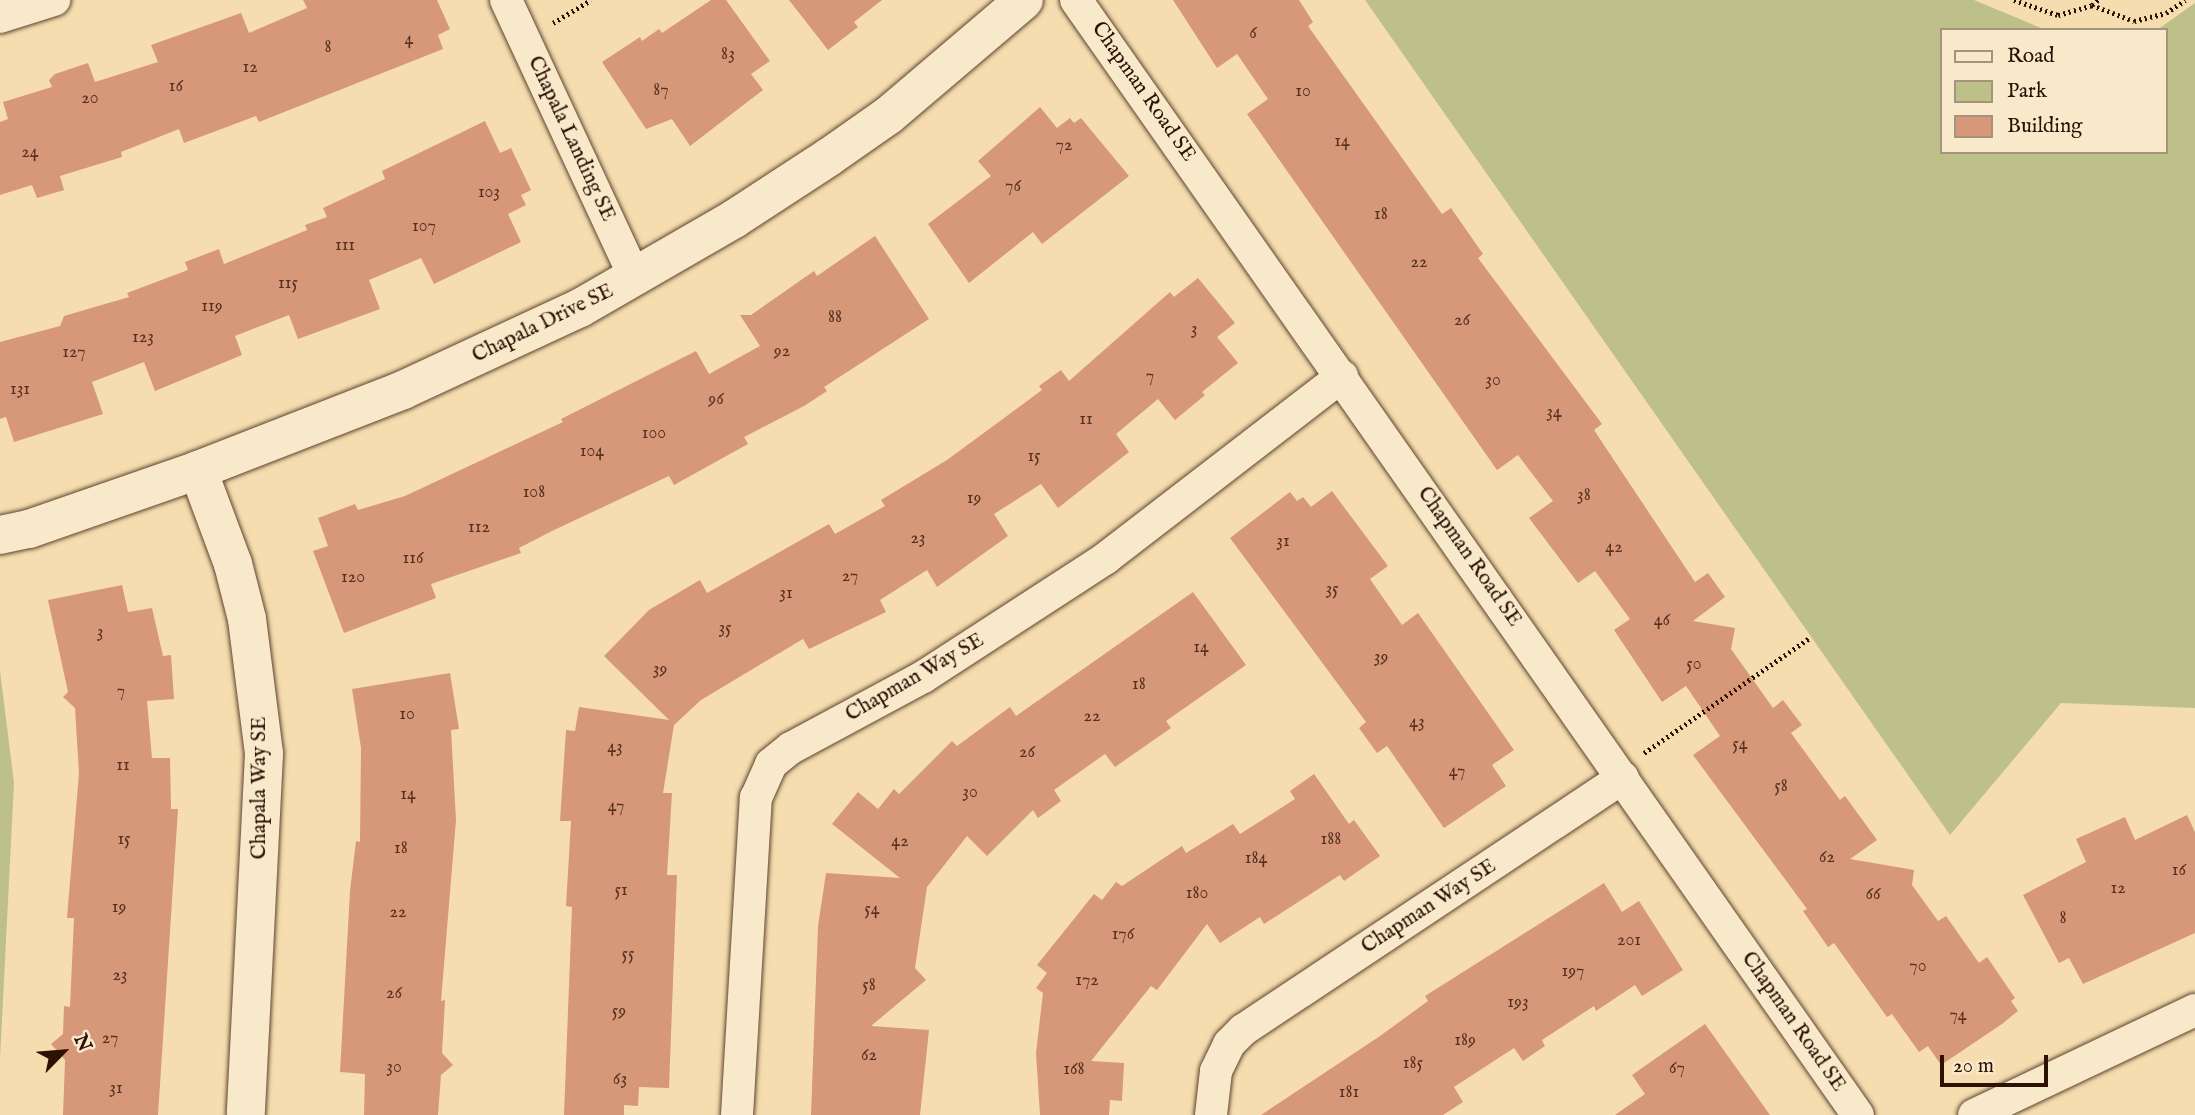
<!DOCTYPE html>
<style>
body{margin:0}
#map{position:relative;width:2195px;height:1115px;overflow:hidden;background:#f6ddaf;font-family:"IM FELL English",serif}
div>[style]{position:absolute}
.green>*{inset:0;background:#bec089}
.building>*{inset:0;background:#d79779}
.path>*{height:4.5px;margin-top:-2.25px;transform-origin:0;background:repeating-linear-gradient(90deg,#2c1104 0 2px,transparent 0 5.5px)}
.roads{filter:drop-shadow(0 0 2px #5e442f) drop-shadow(0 0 2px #5e442f)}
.street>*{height:32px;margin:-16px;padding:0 16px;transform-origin:16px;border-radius:16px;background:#f9e9cb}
.secondary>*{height:38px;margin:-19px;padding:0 19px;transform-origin:19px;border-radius:19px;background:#f9e9cb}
span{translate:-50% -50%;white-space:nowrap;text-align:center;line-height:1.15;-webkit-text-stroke:6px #f9e9cb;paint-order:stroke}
.number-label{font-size:18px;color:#573221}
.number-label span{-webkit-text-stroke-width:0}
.street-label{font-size:21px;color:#2c1104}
.legend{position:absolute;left:1940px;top:28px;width:228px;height:126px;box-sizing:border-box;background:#f9e9cb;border:2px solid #a7937b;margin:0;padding:9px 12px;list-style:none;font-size:21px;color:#2c1104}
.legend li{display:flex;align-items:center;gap:14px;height:35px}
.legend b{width:35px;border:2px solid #a7937b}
.north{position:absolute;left:28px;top:1017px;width:70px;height:70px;-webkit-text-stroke:5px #f9e9cb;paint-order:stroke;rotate:65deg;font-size:19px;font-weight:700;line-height:28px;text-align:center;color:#2c1104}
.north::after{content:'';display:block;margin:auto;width:24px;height:32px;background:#2c1104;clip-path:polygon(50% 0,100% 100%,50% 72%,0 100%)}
.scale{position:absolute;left:1940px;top:1055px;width:108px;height:32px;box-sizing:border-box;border:4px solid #2c1104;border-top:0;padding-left:9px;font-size:21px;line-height:24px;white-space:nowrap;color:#2c1104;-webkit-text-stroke:5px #f9e9cb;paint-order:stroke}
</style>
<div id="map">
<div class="green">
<i style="clip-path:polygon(1365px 0,1974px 0,2046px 30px,1941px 30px,1941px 152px,2165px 152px,2165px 30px,2157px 30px,2195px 3px,2195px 708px,2061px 703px,1950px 835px)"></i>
<i style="clip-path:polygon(0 671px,14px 783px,0 1059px)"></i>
</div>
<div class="building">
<i style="clip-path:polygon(303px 0,437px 0,450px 29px,438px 35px,443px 49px,259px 122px,256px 116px,184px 143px,179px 129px,121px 152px,122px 157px,60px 176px,64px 190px,37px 198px,32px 185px,0 195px,0 122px,8px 119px,3px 102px,52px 87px,49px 80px,55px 74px,88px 63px,95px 82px,158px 62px,151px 45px,241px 13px,249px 33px,307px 8px)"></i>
<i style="clip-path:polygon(711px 0,726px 0,770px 61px,751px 74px,763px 90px,690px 146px,672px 119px,646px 129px,602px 62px,640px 37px,642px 41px,659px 29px,662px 33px)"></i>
<i style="clip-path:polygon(789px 0,882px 0,854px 22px,858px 27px,828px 50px)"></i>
<i style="clip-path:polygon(1173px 0,1299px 0,1313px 22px,1308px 26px,1442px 214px,1451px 208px,1483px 254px,1478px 258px,1602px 424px,1594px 430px,1695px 582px,1708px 573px,1725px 597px,1693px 621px,1735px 628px,1731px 649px,1773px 708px,1783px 700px,1802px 725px,1791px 733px,1840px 800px,1845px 796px,1877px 840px,1850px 859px,1914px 870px,1912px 885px,1938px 921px,1946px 916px,1979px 963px,1987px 957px,2015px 998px,2011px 1001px,2018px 1011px,2002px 1024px,1941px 1065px,1928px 1046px,1919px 1052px,1892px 1014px,1887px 1017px,1834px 943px,1828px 947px,1803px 911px,1807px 909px,1693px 755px,1720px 736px,1686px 686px,1662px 702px,1614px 630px,1630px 619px,1595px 571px,1578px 583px,1529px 518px,1553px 501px,1518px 455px,1497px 470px,1247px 114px,1268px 99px,1237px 54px,1217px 68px)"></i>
<i style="clip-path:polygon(1040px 107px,1057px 128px,1070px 118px,1074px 123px,1081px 118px,1129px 176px,1042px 244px,1033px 232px,969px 283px,928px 224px,991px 176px,978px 161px)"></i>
<i style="clip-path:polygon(485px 121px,500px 153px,511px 148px,531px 190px,521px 195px,526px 205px,508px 214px,521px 242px,434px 284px,421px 258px,369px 280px,380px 309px,298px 339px,289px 315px,235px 336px,242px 355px,155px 391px,144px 362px,92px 382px,103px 414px,14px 442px,6px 417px,0 419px,0 342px,60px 326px,64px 316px,129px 297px,127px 293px,188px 270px,185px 262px,219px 249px,224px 264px,307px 230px,305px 225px,327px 217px,323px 208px,385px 179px,382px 171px)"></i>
<i style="clip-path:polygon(875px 236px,929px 319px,824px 387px,827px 391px,804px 406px,744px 437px,748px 444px,674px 485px,669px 476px,552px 531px,519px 548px,521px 553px,431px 584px,436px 598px,344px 633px,313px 551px,328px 546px,318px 518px,355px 504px,358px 510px,405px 496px,563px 422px,561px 419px,696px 351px,709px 374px,760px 346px,740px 315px,751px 315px,814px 271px,817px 276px)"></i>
<i style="clip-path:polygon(1198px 278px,1235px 323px,1217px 337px,1238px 363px,1202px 392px,1205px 395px,1175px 420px,1158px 399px,1116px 434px,1129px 452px,1058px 508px,1041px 484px,994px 514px,1008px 536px,937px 587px,927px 570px,880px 600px,886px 612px,809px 649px,803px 639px,701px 700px,674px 725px,663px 793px,672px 793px,667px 875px,677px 875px,669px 1088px,639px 1087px,638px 1106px,624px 1105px,624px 1115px,564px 1115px,572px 907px,566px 906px,571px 821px,560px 821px,566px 730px,575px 731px,579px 707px,669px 720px,604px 656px,649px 610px,700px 580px,707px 593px,829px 524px,835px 534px,885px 506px,881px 500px,947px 460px,1042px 390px,1039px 386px,1061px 370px,1069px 381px,1170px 292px,1174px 297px)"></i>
<i style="clip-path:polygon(1332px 491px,1388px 566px,1370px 579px,1402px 625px,1418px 613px,1514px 750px,1492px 765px,1506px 786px,1444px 828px,1387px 746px,1377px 753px,1359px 728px,1366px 722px,1230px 538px,1290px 492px,1297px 501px,1303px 497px,1311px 507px)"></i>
<i style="clip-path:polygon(122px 585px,128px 612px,152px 608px,163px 656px,171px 655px,174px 699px,147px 701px,152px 758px,170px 758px,171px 809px,178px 809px,158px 1115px,63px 1115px,65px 1060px,51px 1044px,63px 1034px,64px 1006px,70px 1007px,74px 918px,67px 918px,79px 773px,75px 708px,63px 697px,68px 692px,48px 600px)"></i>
<i style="clip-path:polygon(1193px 592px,1246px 665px,1166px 721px,1171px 728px,1115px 767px,1105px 754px,1054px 790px,1061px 801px,1038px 818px,1033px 810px,987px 856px,967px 836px,927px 887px,915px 968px,926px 980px,871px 1026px,929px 1030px,920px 1115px,811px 1115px,818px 926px,826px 873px,900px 878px,832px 824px,858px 792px,878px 809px,894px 789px,899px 794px,952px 741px,957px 746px,1010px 707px,1016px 716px)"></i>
<i style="clip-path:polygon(450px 673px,459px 729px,451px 730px,456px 820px,441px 1001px,445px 1000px,442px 1053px,453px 1065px,441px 1075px,438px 1115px,364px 1115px,365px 1074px,340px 1072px,350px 891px,356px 841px,360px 842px,361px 748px,352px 689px)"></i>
<i style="clip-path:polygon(1314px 774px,1349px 824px,1354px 820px,1380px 856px,1344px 881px,1340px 875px,1264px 924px,1260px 917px,1220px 943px,1207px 924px,1157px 990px,1151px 986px,1091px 1061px,1124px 1063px,1122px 1101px,1110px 1100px,1109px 1115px,1040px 1115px,1036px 1053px,1043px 993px,1036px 988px,1047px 973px,1037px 965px,1094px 894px,1102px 900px,1116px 882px,1122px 886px,1182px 846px,1186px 853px,1233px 824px,1240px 834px,1295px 799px,1290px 791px)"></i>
<i style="clip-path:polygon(2187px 815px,2195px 832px,2195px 933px,2083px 984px,2069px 958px,2059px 963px,2023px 895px,2086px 862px,2076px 839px,2125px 817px,2135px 840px)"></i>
<i style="clip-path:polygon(1604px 883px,1622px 912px,1639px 901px,1683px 970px,1642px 996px,1635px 985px,1596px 1011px,1594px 1006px,1542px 1040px,1545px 1046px,1523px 1061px,1514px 1048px,1454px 1087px,1463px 1102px,1443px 1115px,1261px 1115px,1380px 1036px,1428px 1001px,1425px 996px)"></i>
<i style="clip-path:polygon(1705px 1024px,1770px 1115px,1615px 1115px,1645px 1094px,1632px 1075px)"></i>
</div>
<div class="path">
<i style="left:2014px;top:0;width:46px;rotate:18.8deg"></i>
<i style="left:2058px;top:15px;width:35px;rotate:-16deg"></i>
<i style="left:2092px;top:5px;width:45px;rotate:20.9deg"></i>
<i style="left:2134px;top:21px;width:33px;rotate:-14deg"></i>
<i style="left:2166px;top:13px;width:23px;rotate:-34deg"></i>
<i style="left:2092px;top:5px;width:8px;rotate:-40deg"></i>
<i style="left:553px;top:23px;width:44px;rotate:-31.2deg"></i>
<i style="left:1644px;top:753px;width:203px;rotate:-34.8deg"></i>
</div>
<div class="roads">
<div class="street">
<i style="left:506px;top:0;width:306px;rotate:65.1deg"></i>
<i style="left:1076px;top:0;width:1362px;rotate:54.96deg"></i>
<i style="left:0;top:17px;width:57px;rotate:-17.5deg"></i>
<i style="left:737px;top:1115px;width:318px;rotate:-86.6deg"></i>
<i style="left:756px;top:798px;width:37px;rotate:-66deg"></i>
<i style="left:771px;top:764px;width:26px;rotate:-39deg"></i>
<i style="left:791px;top:748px;width:150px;rotate:-28.3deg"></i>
<i style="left:923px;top:677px;width:218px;rotate:-33deg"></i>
<i style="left:1106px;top:558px;width:298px;rotate:-37.6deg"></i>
<i style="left:1211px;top:1115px;width:44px;rotate:-83.5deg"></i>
<i style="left:1216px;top:1071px;width:30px;rotate:-64deg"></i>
<i style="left:1229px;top:1044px;width:20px;rotate:-45deg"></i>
<i style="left:1243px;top:1030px;width:456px;rotate:-33.6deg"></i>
<i style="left:1974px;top:1115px;width:245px;rotate:-25.4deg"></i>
</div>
<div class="secondary">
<i style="left:198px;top:470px;width:100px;rotate:69.6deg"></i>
<i style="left:233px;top:564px;width:57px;rotate:75.7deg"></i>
<i style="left:247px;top:619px;width:136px;rotate:82.8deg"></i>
<i style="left:264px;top:754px;width:361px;rotate:92.9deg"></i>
<i style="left:0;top:535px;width:30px;rotate:-12deg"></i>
<i style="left:29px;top:529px;width:179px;rotate:-19.2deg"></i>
<i style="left:198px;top:470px;width:220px;rotate:-21.3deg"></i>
<i style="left:403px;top:390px;width:195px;rotate:-24.9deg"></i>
<i style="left:580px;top:308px;width:178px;rotate:-30deg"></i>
<i style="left:734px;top:219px;width:113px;rotate:-33.1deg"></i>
<i style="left:829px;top:157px;width:73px;rotate:-35deg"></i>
<i style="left:889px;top:115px;width:177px;rotate:-40.4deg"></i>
</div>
</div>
<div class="number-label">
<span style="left:1253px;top:34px">6</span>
<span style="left:409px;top:40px">4</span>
<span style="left:328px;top:48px">8</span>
<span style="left:728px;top:55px">83</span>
<span style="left:250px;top:68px">12</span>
<span style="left:176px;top:87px">16</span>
<span style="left:661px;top:91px">87</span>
<span style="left:1303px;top:92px">10</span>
<span style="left:90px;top:99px">20</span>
<span style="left:1342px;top:142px">14</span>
<span style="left:1064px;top:146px">72</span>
<span style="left:30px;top:153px">24</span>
<span style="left:1013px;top:187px">76</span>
<span style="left:489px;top:193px">103</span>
<span style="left:1381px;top:215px">18</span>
<span style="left:424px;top:227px">107</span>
<span style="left:345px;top:246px">111</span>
<span style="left:1419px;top:263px">22</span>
<span style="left:288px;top:284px">115</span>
<span style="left:212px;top:307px">119</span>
<span style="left:835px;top:318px">88</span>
<span style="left:1462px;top:321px">26</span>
<span style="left:1194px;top:330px">3</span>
<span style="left:143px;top:338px">123</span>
<span style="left:782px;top:352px">92</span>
<span style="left:74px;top:353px">127</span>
<span style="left:1150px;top:377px">7</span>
<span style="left:1493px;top:381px">30</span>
<span style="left:20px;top:390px">131</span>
<span style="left:716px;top:400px">96</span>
<span style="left:1554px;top:413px">34</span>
<span style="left:1086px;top:420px">11</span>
<span style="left:654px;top:434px">100</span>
<span style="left:592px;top:452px">104</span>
<span style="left:1034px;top:457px">15</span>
<span style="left:534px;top:493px">108</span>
<span style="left:1584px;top:496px">38</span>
<span style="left:974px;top:499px">19</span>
<span style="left:479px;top:528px">112</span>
<span style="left:918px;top:539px">23</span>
<span style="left:1283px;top:542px">31</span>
<span style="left:1614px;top:548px">42</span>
<span style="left:413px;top:559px">116</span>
<span style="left:850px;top:577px">27</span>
<span style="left:353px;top:578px">120</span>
<span style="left:1332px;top:590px">35</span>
<span style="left:786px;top:594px">31</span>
<span style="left:1662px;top:621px">46</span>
<span style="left:725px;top:629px">35</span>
<span style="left:100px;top:633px">3</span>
<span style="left:1201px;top:648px">14</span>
<span style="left:1381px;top:658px">39</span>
<span style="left:1694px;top:665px">50</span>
<span style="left:660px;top:670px">39</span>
<span style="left:1139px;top:685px">18</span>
<span style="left:121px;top:692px">7</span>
<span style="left:407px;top:715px">10</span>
<span style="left:1092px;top:717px">22</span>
<span style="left:1417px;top:723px">43</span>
<span style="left:1740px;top:745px">54</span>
<span style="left:615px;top:748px">43</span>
<span style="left:1027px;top:753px">26</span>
<span style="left:123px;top:766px">11</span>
<span style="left:1457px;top:772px">47</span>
<span style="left:1781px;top:787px">58</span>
<span style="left:970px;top:793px">30</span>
<span style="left:408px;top:795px">14</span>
<span style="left:616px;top:807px">47</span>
<span style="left:124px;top:840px">15</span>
<span style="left:1331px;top:840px">188</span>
<span style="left:900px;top:842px">42</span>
<span style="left:401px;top:849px">18</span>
<span style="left:1827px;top:858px">62</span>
<span style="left:1256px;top:859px">184</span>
<span style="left:2179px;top:871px">16</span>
<span style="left:2118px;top:889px">12</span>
<span style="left:621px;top:891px">51</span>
<span style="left:1197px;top:894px">180</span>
<span style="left:1873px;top:895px">66</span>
<span style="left:119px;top:908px">19</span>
<span style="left:872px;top:910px">54</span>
<span style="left:398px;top:913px">22</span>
<span style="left:2063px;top:919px">8</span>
<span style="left:1123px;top:935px">176</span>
<span style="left:1629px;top:941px">201</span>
<span style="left:628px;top:955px">55</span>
<span style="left:1918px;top:967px">70</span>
<span style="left:1573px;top:972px">197</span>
<span style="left:120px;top:976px">23</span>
<span style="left:1087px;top:981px">172</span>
<span style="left:869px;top:986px">58</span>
<span style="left:394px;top:994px">26</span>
<span style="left:1518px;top:1003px">193</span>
<span style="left:619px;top:1012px">59</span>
<span style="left:1958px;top:1016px">74</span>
<span style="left:110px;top:1039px">27</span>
<span style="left:1465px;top:1041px">189</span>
<span style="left:869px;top:1056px">62</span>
<span style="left:1413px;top:1064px">185</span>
<span style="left:394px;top:1068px">30</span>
<span style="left:1677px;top:1069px">67</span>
<span style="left:1074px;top:1070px">168</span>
<span style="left:620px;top:1080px">63</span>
<span style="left:116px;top:1089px">31</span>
<span style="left:1349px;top:1093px">181</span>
</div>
<div class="street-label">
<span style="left:1143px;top:92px;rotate:55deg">Chapman Road SE</span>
<span style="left:571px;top:139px;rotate:65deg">Chapala Landing SE</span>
<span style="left:543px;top:324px;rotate:-26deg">Chapala Drive SE</span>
<span style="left:1469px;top:557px;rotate:55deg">Chapman Road SE</span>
<span style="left:915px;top:678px;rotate:-30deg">Chapman Way SE</span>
<span style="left:260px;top:788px;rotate:-90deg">Chapala Way SE</span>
<span style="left:1429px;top:907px;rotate:-33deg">Chapman Way SE</span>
<span style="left:1793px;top:1022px;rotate:55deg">Chapman Road SE</span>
</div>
<ul class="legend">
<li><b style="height:9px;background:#f9e9cb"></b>Road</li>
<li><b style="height:19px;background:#bec089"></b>Park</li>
<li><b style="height:19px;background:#d79779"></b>Building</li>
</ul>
<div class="north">N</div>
<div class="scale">20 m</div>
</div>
